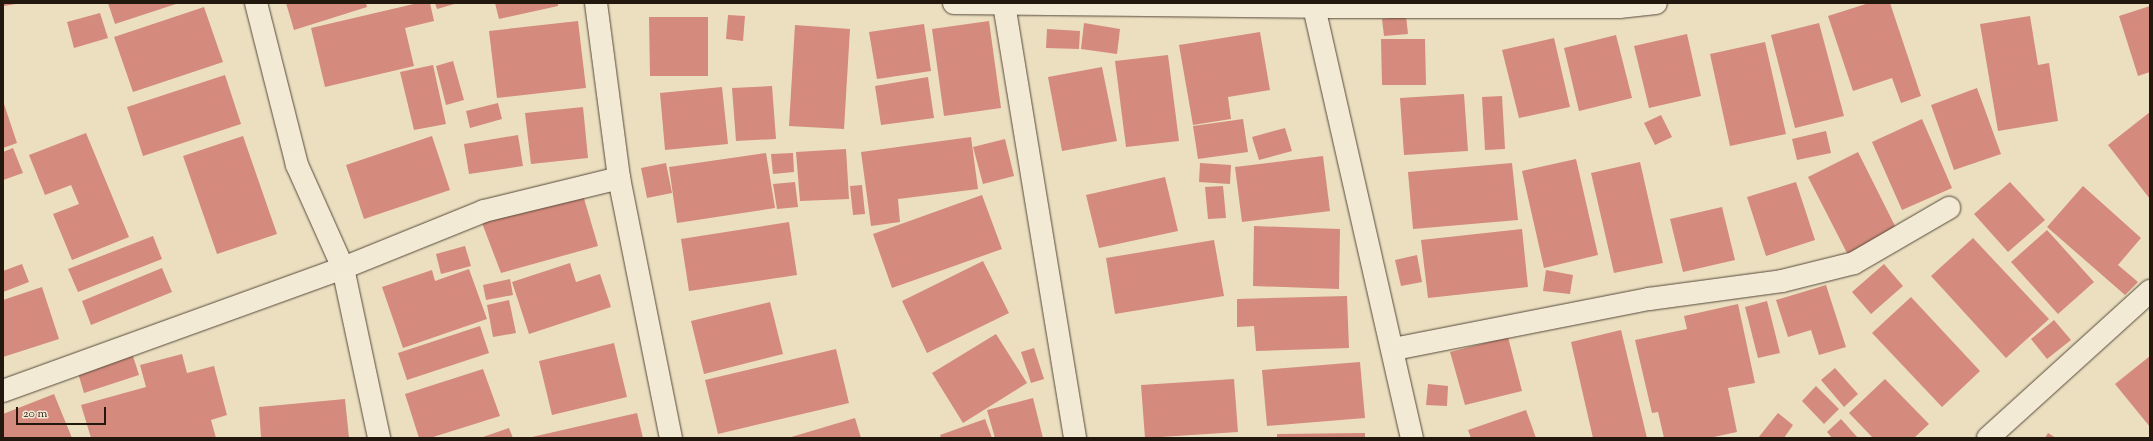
<!DOCTYPE html>
<style>
body{margin:0}
#map{position:relative;width:2153px;height:441px;overflow:hidden;background:#ecdfc0;font-family:"Sorts Mill Goudy",serif}
div>[style]{position:absolute}
.building>*{inset:0;background:#d48a7c}
.roads{filter:drop-shadow(0 0 1px #554a3a) drop-shadow(0 0 1px #554a3a)}
.street>*{height:22px;margin:-11px;padding:0 11px;transform-origin:11px;border-radius:11px;background:#f3ead6}
span{translate:-50% -50%;white-space:nowrap;text-align:center;line-height:1.15;-webkit-text-stroke:4px #f3ead6;paint-order:stroke}
.frame{position:absolute;inset:0;border:4px solid #23180e;pointer-events:none}
.scale{position:absolute;left:16px;top:407px;width:90px;height:18px;box-sizing:border-box;border:2px solid #23180e;border-top:0;padding-left:5px;font-size:12px;line-height:14px;white-space:nowrap;color:#23180e;-webkit-text-stroke:3px #f3ead6;paint-order:stroke}
</style>
<div id="map">
<div class="building">
<i style="clip-path:polygon(4px 3px,16px 3px,16px 4px,4px 6px)"></i>
<i style="clip-path:polygon(108px 3px,179px 3px,115px 24px)"></i>
<i style="clip-path:polygon(286px 3px,366px 3px,367px 7px,294px 30px)"></i>
<i style="clip-path:polygon(418px 3px,430px 3px,434px 21px,405px 28px,414px 66px,325px 87px,311px 28px)"></i>
<i style="clip-path:polygon(435px 3px,458px 3px,437px 9px)"></i>
<i style="clip-path:polygon(495px 3px,558px 3px,558px 6px,499px 19px)"></i>
<i style="clip-path:polygon(1869px 3px,1890px 3px,1921px 96px,1901px 103px,1892px 78px,1853px 91px,1828px 16px)"></i>
<i style="clip-path:polygon(2150px 6px,2150px 72px,2138px 76px,2119px 16px)"></i>
<i style="clip-path:polygon(204px 7px,223px 62px,133px 92px,114px 37px)"></i>
<i style="clip-path:polygon(100px 13px,108px 38px,74px 48px,67px 22px)"></i>
<i style="clip-path:polygon(728px 15px,745px 16px,743px 41px,726px 39px)"></i>
<i style="clip-path:polygon(1406px 16px,1408px 34px,1384px 36px,1382px 19px)"></i>
<i style="clip-path:polygon(2030px 16px,2038px 65px,2049px 63px,2058px 121px,1998px 131px,1980px 24px)"></i>
<i style="clip-path:polygon(649px 17px,708px 17px,708px 76px,650px 76px)"></i>
<i style="clip-path:polygon(578px 21px,586px 88px,497px 98px,489px 31px)"></i>
<i style="clip-path:polygon(989px 21px,1001px 108px,944px 116px,932px 29px)"></i>
<i style="clip-path:polygon(1084px 23px,1120px 29px,1117px 54px,1081px 49px)"></i>
<i style="clip-path:polygon(1819px 23px,1844px 116px,1795px 128px,1771px 35px)"></i>
<i style="clip-path:polygon(924px 24px,931px 71px,877px 79px,869px 32px)"></i>
<i style="clip-path:polygon(795px 25px,850px 29px,844px 129px,789px 126px)"></i>
<i style="clip-path:polygon(1047px 29px,1080px 31px,1079px 49px,1046px 48px)"></i>
<i style="clip-path:polygon(1260px 32px,1270px 90px,1228px 97px,1231px 119px,1193px 125px,1179px 45px)"></i>
<i style="clip-path:polygon(1687px 34px,1701px 96px,1649px 108px,1634px 46px)"></i>
<i style="clip-path:polygon(1616px 35px,1632px 98px,1579px 111px,1564px 48px)"></i>
<i style="clip-path:polygon(1554px 38px,1570px 107px,1519px 118px,1502px 50px)"></i>
<i style="clip-path:polygon(1381px 39px,1425px 39px,1426px 85px,1382px 85px)"></i>
<i style="clip-path:polygon(1765px 42px,1786px 134px,1730px 146px,1710px 54px)"></i>
<i style="clip-path:polygon(1168px 55px,1179px 141px,1126px 147px,1115px 61px)"></i>
<i style="clip-path:polygon(453px 61px,464px 100px,446px 105px,436px 66px)"></i>
<i style="clip-path:polygon(433px 65px,446px 124px,414px 130px,400px 72px)"></i>
<i style="clip-path:polygon(1102px 67px,1117px 141px,1062px 151px,1048px 77px)"></i>
<i style="clip-path:polygon(225px 75px,241px 124px,143px 156px,127px 107px)"></i>
<i style="clip-path:polygon(928px 77px,934px 118px,881px 125px,875px 86px)"></i>
<i style="clip-path:polygon(772px 86px,776px 139px,736px 141px,732px 88px)"></i>
<i style="clip-path:polygon(722px 87px,728px 144px,665px 150px,660px 93px)"></i>
<i style="clip-path:polygon(1977px 88px,2001px 154px,1954px 170px,1931px 105px)"></i>
<i style="clip-path:polygon(1464px 94px,1468px 151px,1404px 155px,1400px 98px)"></i>
<i style="clip-path:polygon(1502px 96px,1505px 149px,1485px 150px,1482px 97px)"></i>
<i style="clip-path:polygon(3px 101px,17px 143px,3px 148px)"></i>
<i style="clip-path:polygon(498px 103px,502px 119px,470px 128px,466px 111px)"></i>
<i style="clip-path:polygon(583px 107px,588px 158px,531px 164px,525px 113px)"></i>
<i style="clip-path:polygon(2150px 112px,2150px 199px,2108px 145px)"></i>
<i style="clip-path:polygon(1661px 115px,1672px 137px,1655px 145px,1644px 123px)"></i>
<i style="clip-path:polygon(1243px 119px,1248px 152px,1198px 159px,1193px 126px)"></i>
<i style="clip-path:polygon(1922px 119px,1952px 188px,1902px 210px,1872px 142px)"></i>
<i style="clip-path:polygon(1285px 128px,1292px 151px,1259px 160px,1252px 137px)"></i>
<i style="clip-path:polygon(1826px 131px,1831px 153px,1797px 160px,1792px 139px)"></i>
<i style="clip-path:polygon(86px 133px,129px 237px,72px 260px,53px 214px,79px 204px,71px 185px,45px 195px,29px 155px)"></i>
<i style="clip-path:polygon(518px 135px,523px 166px,469px 174px,464px 144px)"></i>
<i style="clip-path:polygon(243px 136px,277px 234px,217px 254px,183px 156px)"></i>
<i style="clip-path:polygon(432px 136px,450px 190px,364px 219px,346px 165px)"></i>
<i style="clip-path:polygon(971px 137px,978px 189px,898px 199px,900px 222px,871px 226px,861px 152px)"></i>
<i style="clip-path:polygon(1005px 139px,1014px 176px,983px 184px,973px 147px)"></i>
<i style="clip-path:polygon(13px 148px,23px 173px,3px 180px,3px 152px)"></i>
<i style="clip-path:polygon(846px 149px,849px 199px,800px 201px,796px 152px)"></i>
<i style="clip-path:polygon(1858px 152px,1897px 230px,1848px 255px,1808px 177px)"></i>
<i style="clip-path:polygon(766px 153px,775px 208px,677px 223px,669px 167px)"></i>
<i style="clip-path:polygon(793px 153px,794px 172px,773px 174px,771px 154px)"></i>
<i style="clip-path:polygon(1323px 156px,1330px 211px,1242px 222px,1235px 167px)"></i>
<i style="clip-path:polygon(1576px 159px,1598px 255px,1544px 268px,1522px 171px)"></i>
<i style="clip-path:polygon(1640px 162px,1663px 263px,1614px 273px,1591px 173px)"></i>
<i style="clip-path:polygon(666px 163px,672px 193px,647px 198px,641px 168px)"></i>
<i style="clip-path:polygon(1200px 163px,1231px 165px,1230px 184px,1199px 182px)"></i>
<i style="clip-path:polygon(1512px 163px,1518px 220px,1413px 229px,1408px 172px)"></i>
<i style="clip-path:polygon(1165px 177px,1178px 231px,1099px 248px,1086px 195px)"></i>
<i style="clip-path:polygon(795px 182px,798px 207px,777px 209px,773px 184px)"></i>
<i style="clip-path:polygon(1796px 182px,1815px 240px,1766px 256px,1747px 197px)"></i>
<i style="clip-path:polygon(2010px 182px,2045px 220px,2008px 252px,1974px 214px)"></i>
<i style="clip-path:polygon(862px 185px,865px 214px,853px 215px,850px 186px)"></i>
<i style="clip-path:polygon(1223px 186px,1226px 218px,1208px 219px,1205px 187px)"></i>
<i style="clip-path:polygon(2083px 186px,2141px 238px,2118px 265px,2138px 282px,2125px 295px,2047px 227px)"></i>
<i style="clip-path:polygon(583px 195px,598px 246px,501px 273px,482px 223px)"></i>
<i style="clip-path:polygon(982px 195px,1002px 249px,892px 288px,873px 234px)"></i>
<i style="clip-path:polygon(1722px 207px,1735px 260px,1683px 272px,1670px 219px)"></i>
<i style="clip-path:polygon(789px 222px,797px 275px,689px 291px,681px 239px)"></i>
<i style="clip-path:polygon(1254px 226px,1340px 229px,1339px 289px,1253px 286px)"></i>
<i style="clip-path:polygon(1522px 229px,1528px 287px,1428px 298px,1421px 240px)"></i>
<i style="clip-path:polygon(2047px 230px,2094px 282px,2058px 314px,2011px 262px)"></i>
<i style="clip-path:polygon(153px 236px,162px 259px,78px 292px,68px 269px)"></i>
<i style="clip-path:polygon(1973px 238px,2049px 319px,2006px 358px,1931px 276px)"></i>
<i style="clip-path:polygon(1214px 240px,1224px 296px,1115px 314px,1106px 258px)"></i>
<i style="clip-path:polygon(465px 246px,471px 266px,441px 274px,436px 254px)"></i>
<i style="clip-path:polygon(1417px 255px,1422px 282px,1401px 286px,1395px 260px)"></i>
<i style="clip-path:polygon(983px 261px,1009px 313px,927px 353px,902px 301px)"></i>
<i style="clip-path:polygon(570px 263px,576px 282px,600px 274px,611px 307px,529px 334px,512px 282px)"></i>
<i style="clip-path:polygon(22px 264px,29px 282px,3px 292px,3px 271px)"></i>
<i style="clip-path:polygon(1884px 264px,1903px 286px,1871px 314px,1852px 292px)"></i>
<i style="clip-path:polygon(162px 268px,172px 292px,91px 325px,82px 301px)"></i>
<i style="clip-path:polygon(469px 269px,487px 319px,403px 348px,382px 287px,432px 270px,435px 281px)"></i>
<i style="clip-path:polygon(1546px 270px,1573px 275px,1570px 294px,1543px 291px)"></i>
<i style="clip-path:polygon(510px 279px,513px 295px,486px 300px,483px 285px)"></i>
<i style="clip-path:polygon(1826px 285px,1846px 347px,1819px 355px,1811px 330px,1788px 337px,1776px 300px)"></i>
<i style="clip-path:polygon(42px 287px,59px 339px,3px 357px,3px 300px)"></i>
<i style="clip-path:polygon(1347px 296px,1349px 348px,1256px 351px,1254px 326px,1237px 327px,1237px 299px)"></i>
<i style="clip-path:polygon(1911px 297px,1980px 371px,1942px 407px,1872px 333px)"></i>
<i style="clip-path:polygon(509px 300px,516px 333px,493px 337px,487px 305px)"></i>
<i style="clip-path:polygon(1767px 301px,1780px 353px,1758px 358px,1745px 307px)"></i>
<i style="clip-path:polygon(770px 302px,783px 354px,704px 374px,691px 321px)"></i>
<i style="clip-path:polygon(1738px 304px,1755px 383px,1728px 388px,1737px 432px,1709px 438px,1664px 438px,1658px 412px,1652px 413px,1635px 340px,1687px 329px,1684px 316px)"></i>
<i style="clip-path:polygon(2054px 320px,2071px 340px,2047px 359px,2031px 339px)"></i>
<i style="clip-path:polygon(480px 326px,489px 353px,407px 380px,398px 353px)"></i>
<i style="clip-path:polygon(1621px 330px,1647px 438px,1593px 438px,1571px 342px)"></i>
<i style="clip-path:polygon(996px 334px,1027px 383px,963px 423px,932px 373px)"></i>
<i style="clip-path:polygon(1508px 337px,1522px 391px,1465px 405px,1450px 352px)"></i>
<i style="clip-path:polygon(614px 343px,627px 397px,552px 415px,539px 361px)"></i>
<i style="clip-path:polygon(1034px 348px,1044px 379px,1031px 383px,1021px 352px)"></i>
<i style="clip-path:polygon(836px 349px,849px 403px,718px 434px,705px 380px)"></i>
<i style="clip-path:polygon(182px 354px,187px 373px,214px 366px,227px 415px,211px 420px,216px 438px,91px 438px,81px 405px,146px 387px,140px 365px)"></i>
<i style="clip-path:polygon(133px 356px,139px 375px,84px 393px,78px 373px)"></i>
<i style="clip-path:polygon(2150px 356px,2150px 427px,2115px 384px)"></i>
<i style="clip-path:polygon(1360px 362px,1365px 418px,1267px 426px,1262px 370px)"></i>
<i style="clip-path:polygon(1835px 368px,1858px 394px,1844px 407px,1821px 380px)"></i>
<i style="clip-path:polygon(483px 369px,500px 416px,430px 438px,419px 438px,405px 394px)"></i>
<i style="clip-path:polygon(1234px 379px,1238px 432px,1145px 438px,1141px 385px)"></i>
<i style="clip-path:polygon(1885px 379px,1929px 424px,1914px 438px,1873px 438px,1849px 413px)"></i>
<i style="clip-path:polygon(1428px 384px,1448px 386px,1447px 406px,1426px 405px)"></i>
<i style="clip-path:polygon(1816px 386px,1839px 409px,1824px 424px,1802px 401px)"></i>
<i style="clip-path:polygon(54px 394px,72px 438px,3px 438px,3px 414px)"></i>
<i style="clip-path:polygon(1033px 398px,1043px 438px,995px 438px,987px 410px)"></i>
<i style="clip-path:polygon(345px 399px,349px 438px,261px 438px,259px 407px)"></i>
<i style="clip-path:polygon(1526px 410px,1536px 438px,1471px 438px,1468px 430px)"></i>
<i style="clip-path:polygon(637px 413px,643px 438px,532px 438px,532px 437px)"></i>
<i style="clip-path:polygon(1778px 413px,1793px 425px,1784px 438px,1758px 438px)"></i>
<i style="clip-path:polygon(855px 418px,861px 438px,788px 438px)"></i>
<i style="clip-path:polygon(985px 419px,992px 438px,941px 438px,940px 435px)"></i>
<i style="clip-path:polygon(1841px 419px,1858px 438px,1832px 438px,1827px 432px)"></i>
<i style="clip-path:polygon(509px 428px,513px 438px,480px 438px)"></i>
<i style="clip-path:polygon(1365px 433px,1365px 438px,1277px 438px,1277px 434px)"></i>
<i style="clip-path:polygon(2048px 433px,2056px 438px,2045px 438px)"></i>
</div>
<div class="roads">
<div class="street">
<i style="left:256px;top:3px;width:167px;rotate:75.8deg"></i>
<i style="left:297px;top:165px;width:113px;rotate:65.9deg"></i>
<i style="left:343px;top:268px;width:174px;rotate:78deg"></i>
<i style="left:596px;top:3px;width:177px;rotate:82.5deg"></i>
<i style="left:619px;top:178px;width:265px;rotate:78.7deg"></i>
<i style="left:954px;top:3px;width:360px;rotate:0.6deg"></i>
<i style="left:1314px;top:7px;width:305px"></i>
<i style="left:1619px;top:7px;width:37px;rotate:-6deg"></i>
<i style="left:1004px;top:4px;width:440px;rotate:80.7deg"></i>
<i style="left:1314px;top:7px;width:442px;rotate:77.2deg"></i>
<i style="left:1394px;top:349px;width:260px;rotate:-11.1deg"></i>
<i style="left:1649px;top:299px;width:134px;rotate:-7.7deg"></i>
<i style="left:1782px;top:281px;width:74px;rotate:-14deg"></i>
<i style="left:1854px;top:263px;width:110px;rotate:-30.1deg"></i>
<i style="left:3px;top:391px;width:362px;rotate:-19.9deg"></i>
<i style="left:343px;top:268px;width:152px;rotate:-22deg"></i>
<i style="left:484px;top:211px;width:139px;rotate:-13.7deg"></i>
<i style="left:1988px;top:438px;width:219px;rotate:-42.2deg"></i>
</div>
</div>
<div class="frame"></div>
<div class="scale">20 m</div>
</div>
